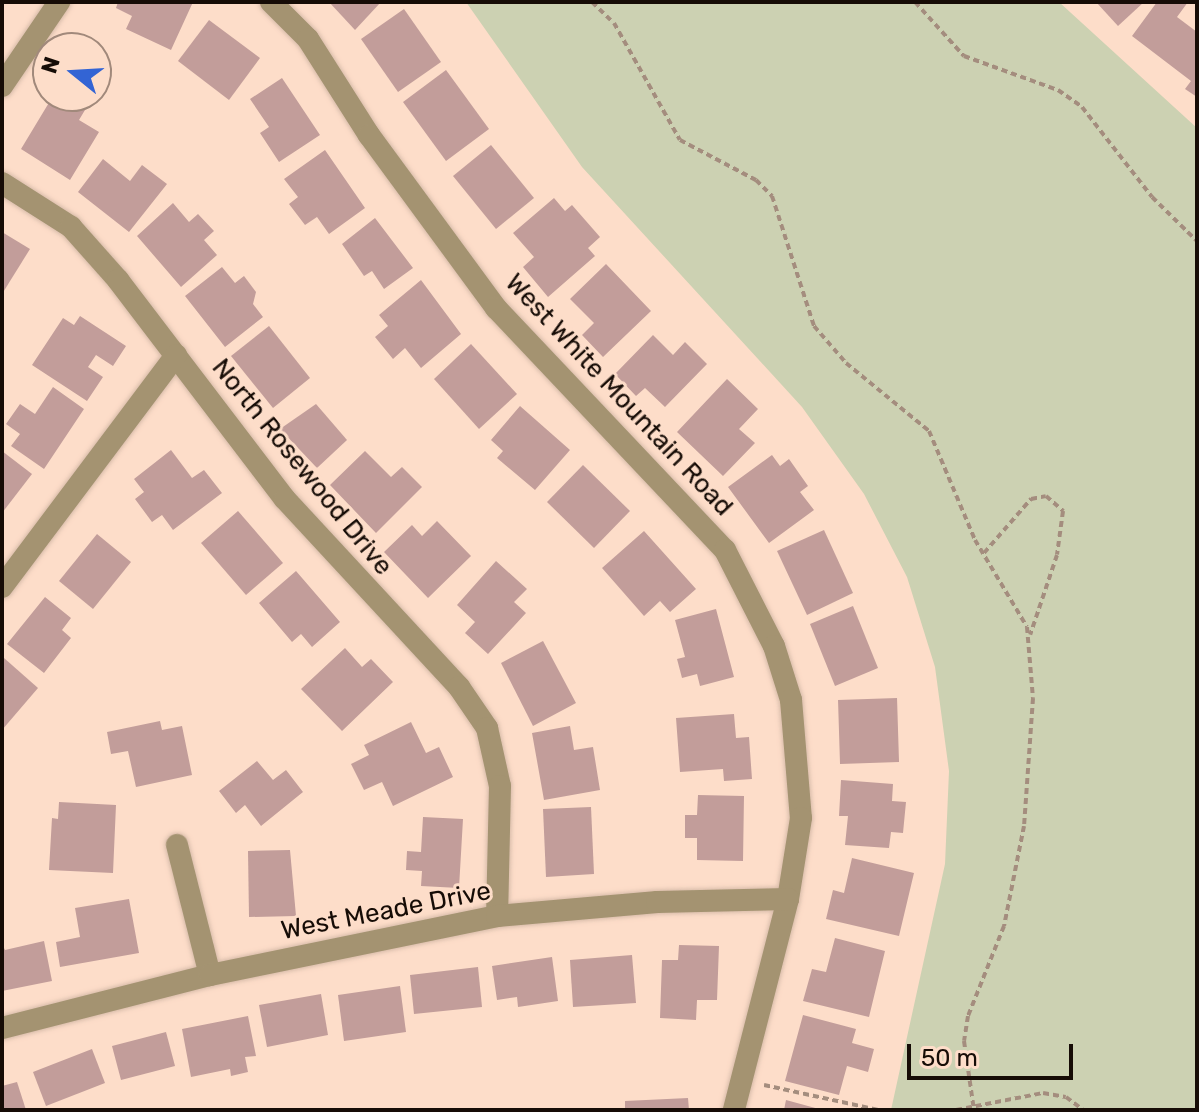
<!DOCTYPE html>
<style>
body{margin:0}
#map{position:relative;width:1199px;height:1112px;overflow:hidden;background:#fdddc9;font-family:Rubik,sans-serif}
div>[style]{position:absolute}
.green>*{inset:0;background:#ccd1b2}
.building>*{inset:0;background:#c29d9a}
.path>*{height:4px;margin-top:-2px;transform-origin:0;background:repeating-linear-gradient(90deg,#a48d7e 0 6px,transparent 0 10px)}
.roads{filter:drop-shadow(0 0 2px #d8bcaa) drop-shadow(0 0 2px #d8bcaa)}
.minor>*{height:22px;margin:-11px;padding:0 11px;transform-origin:11px;border-radius:11px;background:#a49371}
span{translate:-50% -50%;white-space:nowrap;text-align:center;line-height:1.15;-webkit-text-stroke:6px #fdddc9;paint-order:stroke}
.street-label{font-size:26px;color:#160c06}
.frame{position:absolute;inset:0;border:4px solid #160c06;pointer-events:none}
.north{position:absolute;left:32px;top:32px;width:80px;height:80px;box-sizing:border-box;background:#fdddc9;border:2px solid #a1897b;border-radius:50%;rotate:288deg;font-size:22px;font-weight:700;line-height:32px;text-align:center;color:#160c06}
.north::after{content:'';display:block;margin:auto;width:28px;height:36px;background:#3364d4;clip-path:polygon(50% 0,100% 100%,50% 72%,0 100%)}
.scale{position:absolute;left:907px;top:1044px;width:166px;height:36px;box-sizing:border-box;border:4px solid #160c06;border-top:0;padding-left:10px;font-size:24px;line-height:28px;white-space:nowrap;color:#160c06;-webkit-text-stroke:6px #fdddc9;paint-order:stroke}
</style>
<div id="map">
<div class="green">
<i style="clip-path:polygon(466px 2px,1059px 2px,1197px 128px,1197px 1110px,891px 1110px,945px 864px,949px 771px,935px 667px,907px 577px,864px 494px,802px 407px,582px 167px)"></i>
</div>
<div class="building">
<i style="clip-path:polygon(118px 2px,193px 2px,171px 50px,126px 29px,132px 16px,116px 8px)"></i>
<i style="clip-path:polygon(329px 2px,381px 2px,355px 30px)"></i>
<i style="clip-path:polygon(1096px 2px,1144px 2px,1118px 26px)"></i>
<i style="clip-path:polygon(1157px 2px,1188px 2px,1177px 17px,1197px 32px,1197px 97px,1185px 89px,1191px 81px,1132px 36px)"></i>
<i style="clip-path:polygon(404px 9px,441px 62px,398px 92px,361px 39px)"></i>
<i style="clip-path:polygon(209px 20px,260px 58px,229px 100px,178px 61px)"></i>
<i style="clip-path:polygon(446px 70px,489px 129px,446px 161px,403px 102px)"></i>
<i style="clip-path:polygon(282px 78px,320px 135px,279px 162px,260px 133px,269px 127px,250px 99px)"></i>
<i style="clip-path:polygon(53px 96px,73px 96px,88px 105px,79px 120px,99px 132px,70px 180px,21px 149px)"></i>
<i style="clip-path:polygon(491px 145px,534px 198px,496px 229px,453px 176px)"></i>
<i style="clip-path:polygon(325px 150px,365px 208px,329px 234px,317px 217px,305px 225px,289px 204px,298px 197px,284px 179px)"></i>
<i style="clip-path:polygon(103px 159px,130px 181px,142px 165px,167px 184px,129px 232px,78px 192px)"></i>
<i style="clip-path:polygon(554px 198px,565px 211px,572px 205px,600px 237px,588px 248px,595px 256px,548px 297px,523px 267px,534px 257px,513px 233px)"></i>
<i style="clip-path:polygon(173px 203px,189px 222px,198px 214px,214px 231px,204px 240px,217px 255px,181px 287px,137px 236px)"></i>
<i style="clip-path:polygon(375px 218px,413px 268px,384px 289px,372px 271px,364px 276px,342px 244px)"></i>
<i style="clip-path:polygon(2px 232px,30px 249px,2px 294px)"></i>
<i style="clip-path:polygon(606px 264px,651px 311px,603px 357px,582px 335px,594px 323px,570px 299px)"></i>
<i style="clip-path:polygon(222px 267px,235px 283px,244px 276px,256px 292px,253px 304px,263px 317px,225px 347px,185px 296px)"></i>
<i style="clip-path:polygon(421px 280px,461px 334px,421px 368px,405px 348px,393px 359px,375px 337px,388px 326px,379px 315px)"></i>
<i style="clip-path:polygon(80px 316px,126px 346px,113px 366px,96px 355px,88px 367px,103px 377px,87px 401px,32px 365px,63px 318px,74px 325px)"></i>
<i style="clip-path:polygon(269px 326px,310px 378px,273px 408px,231px 356px)"></i>
<i style="clip-path:polygon(653px 335px,673px 355px,685px 342px,707px 364px,665px 407px,645px 388px,636px 396px,615px 374px)"></i>
<i style="clip-path:polygon(471px 344px,517px 394px,479px 429px,434px 379px)"></i>
<i style="clip-path:polygon(727px 379px,758px 409px,739px 429px,755px 443px,723px 476px,677px 432px)"></i>
<i style="clip-path:polygon(53px 387px,84px 409px,44px 469px,11px 446px,20px 434px,6px 424px,20px 404px,35px 414px)"></i>
<i style="clip-path:polygon(316px 404px,347px 440px,317px 468px,280px 429px)"></i>
<i style="clip-path:polygon(520px 406px,570px 450px,535px 490px,497px 458px,503px 451px,491px 440px)"></i>
<i style="clip-path:polygon(171px 450px,192px 478px,204px 470px,222px 493px,173px 530px,162px 515px,152px 522px,135px 499px,144px 492px,134px 479px)"></i>
<i style="clip-path:polygon(2px 451px,32px 474px,2px 513px)"></i>
<i style="clip-path:polygon(365px 451px,391px 477px,402px 467px,422px 487px,376px 533px,330px 485px)"></i>
<i style="clip-path:polygon(772px 455px,780px 466px,789px 459px,808px 486px,800px 492px,814px 510px,769px 543px,728px 487px)"></i>
<i style="clip-path:polygon(583px 465px,630px 511px,594px 548px,547px 502px)"></i>
<i style="clip-path:polygon(238px 511px,283px 563px,246px 595px,201px 543px)"></i>
<i style="clip-path:polygon(437px 521px,471px 556px,428px 598px,384px 552px,412px 525px,422px 536px)"></i>
<i style="clip-path:polygon(824px 530px,853px 593px,807px 615px,777px 551px)"></i>
<i style="clip-path:polygon(644px 531px,696px 589px,670px 612px,660px 601px,644px 616px,602px 568px)"></i>
<i style="clip-path:polygon(97px 534px,131px 562px,93px 609px,59px 581px)"></i>
<i style="clip-path:polygon(496px 561px,527px 589px,514px 602px,526px 613px,488px 654px,465px 633px,475px 622px,457px 605px)"></i>
<i style="clip-path:polygon(296px 571px,340px 622px,312px 647px,301px 634px,292px 642px,259px 603px)"></i>
<i style="clip-path:polygon(45px 597px,71px 618px,62px 630px,71px 638px,44px 673px,7px 644px)"></i>
<i style="clip-path:polygon(853px 606px,878px 668px,835px 686px,810px 624px)"></i>
<i style="clip-path:polygon(716px 609px,734px 677px,700px 686px,697px 674px,682px 678px,677px 659px,685px 657px,675px 620px)"></i>
<i style="clip-path:polygon(543px 641px,576px 703px,533px 726px,501px 663px)"></i>
<i style="clip-path:polygon(345px 648px,362px 667px,371px 659px,393px 682px,342px 731px,301px 689px)"></i>
<i style="clip-path:polygon(4px 658px,38px 688px,2px 730px,2px 660px)"></i>
<i style="clip-path:polygon(897px 698px,899px 762px,840px 764px,838px 700px)"></i>
<i style="clip-path:polygon(734px 714px,736px 738px,749px 737px,752px 779px,724px 781px,723px 769px,680px 772px,676px 718px)"></i>
<i style="clip-path:polygon(160px 721px,162px 730px,182px 726px,192px 775px,136px 787px,128px 751px,111px 754px,107px 732px)"></i>
<i style="clip-path:polygon(411px 722px,426px 753px,439px 747px,453px 777px,393px 806px,382px 782px,364px 790px,351px 764px,369px 755px,364px 745px)"></i>
<i style="clip-path:polygon(570px 726px,574px 750px,593px 747px,600px 790px,544px 800px,532px 733px)"></i>
<i style="clip-path:polygon(257px 761px,273px 780px,286px 770px,303px 792px,261px 826px,245px 805px,236px 813px,219px 791px)"></i>
<i style="clip-path:polygon(841px 780px,893px 784px,892px 801px,906px 802px,903px 833px,891px 832px,889px 848px,845px 845px,848px 816px,839px 816px)"></i>
<i style="clip-path:polygon(698px 795px,744px 796px,743px 861px,697px 860px,697px 838px,685px 838px,685px 815px,697px 815px)"></i>
<i style="clip-path:polygon(59px 802px,116px 805px,113px 873px,49px 870px,52px 818px,58px 819px)"></i>
<i style="clip-path:polygon(591px 807px,594px 874px,546px 877px,543px 809px)"></i>
<i style="clip-path:polygon(423px 817px,463px 819px,459px 888px,421px 886px,422px 871px,406px 870px,407px 851px,421px 852px)"></i>
<i style="clip-path:polygon(290px 850px,296px 916px,249px 917px,248px 851px)"></i>
<i style="clip-path:polygon(852px 858px,914px 873px,899px 936px,826px 919px,833px 890px,844px 893px)"></i>
<i style="clip-path:polygon(129px 899px,139px 953px,60px 967px,56px 942px,80px 937px,75px 908px)"></i>
<i style="clip-path:polygon(835px 938px,885px 951px,869px 1017px,803px 1001px,812px 969px,826px 972px)"></i>
<i style="clip-path:polygon(44px 941px,52px 981px,2px 991px,2px 944px,5px 950px)"></i>
<i style="clip-path:polygon(679px 945px,719px 946px,717px 1000px,697px 1000px,696px 1020px,660px 1018px,662px 960px,678px 960px)"></i>
<i style="clip-path:polygon(632px 955px,636px 1003px,573px 1007px,570px 960px)"></i>
<i style="clip-path:polygon(552px 957px,558px 1001px,518px 1007px,517px 997px,497px 1000px,492px 966px)"></i>
<i style="clip-path:polygon(478px 967px,482px 1007px,414px 1014px,410px 975px)"></i>
<i style="clip-path:polygon(400px 986px,406px 1032px,344px 1041px,338px 995px)"></i>
<i style="clip-path:polygon(321px 994px,328px 1035px,267px 1047px,259px 1005px)"></i>
<i style="clip-path:polygon(803px 1015px,856px 1029px,852px 1043px,874px 1049px,868px 1072px,847px 1066px,839px 1095px,785px 1081px)"></i>
<i style="clip-path:polygon(248px 1016px,256px 1056px,245px 1057px,248px 1072px,231px 1076px,230px 1069px,191px 1077px,182px 1029px)"></i>
<i style="clip-path:polygon(166px 1032px,175px 1066px,121px 1080px,112px 1046px)"></i>
<i style="clip-path:polygon(92px 1049px,105px 1083px,46px 1106px,33px 1072px)"></i>
<i style="clip-path:polygon(17px 1082px,26px 1110px,2px 1110px,2px 1086px)"></i>
<i style="clip-path:polygon(688px 1098px,689px 1110px,625px 1110px,625px 1101px)"></i>
<i style="clip-path:polygon(786px 1100px,819px 1109px,819px 1110px,784px 1110px)"></i>
</div>
<div class="path">
<i style="left:592px;top:2px;width:30px;rotate:44deg"></i>
<i style="left:614px;top:23px;width:134px;rotate:60.6deg"></i>
<i style="left:680px;top:140px;width:86px;rotate:27.8deg"></i>
<i style="left:756px;top:180px;width:23px;rotate:45deg"></i>
<i style="left:772px;top:196px;width:137px;rotate:72.1deg"></i>
<i style="left:814px;top:326px;width:49px;rotate:49.1deg"></i>
<i style="left:846px;top:363px;width:107px;rotate:39.3deg"></i>
<i style="left:929px;top:431px;width:118px;rotate:67.1deg"></i>
<i style="left:975px;top:540px;width:101px;rotate:59.1deg"></i>
<i style="left:1027px;top:627px;width:71px;rotate:85.2deg"></i>
<i style="left:1033px;top:698px;width:128px;rotate:94deg"></i>
<i style="left:1024px;top:826px;width:102px;rotate:101.3deg"></i>
<i style="left:1004px;top:926px;width:97px;rotate:111.8deg"></i>
<i style="left:968px;top:1016px;width:25px;rotate:99deg"></i>
<i style="left:964px;top:1041px;width:70px;rotate:81.8deg"></i>
<i style="left:915px;top:2px;width:73px;rotate:47.8deg"></i>
<i style="left:964px;top:56px;width:100px;rotate:19.9deg"></i>
<i style="left:1058px;top:90px;width:29px;rotate:35deg"></i>
<i style="left:1082px;top:107px;width:114px;rotate:52.1deg"></i>
<i style="left:1152px;top:197px;width:63px;rotate:44.4deg"></i>
<i style="left:984px;top:553px;width:72px;rotate:-49deg"></i>
<i style="left:1031px;top:499px;width:15px;rotate:-11deg"></i>
<i style="left:1046px;top:496px;width:23px;rotate:41deg"></i>
<i style="left:1063px;top:511px;width:44px;rotate:97.8deg"></i>
<i style="left:1057px;top:555px;width:84px;rotate:108.6deg"></i>
<i style="left:764px;top:1085px;width:118px;rotate:12.3deg"></i>
<i style="left:956px;top:1110px;width:89px;rotate:-11.1deg"></i>
<i style="left:1043px;top:1093px;width:23px;rotate:10deg"></i>
<i style="left:1066px;top:1097px;width:21px;rotate:37deg"></i>
</div>
<div class="roads">
<div class="minor">
<i style="left:271px;top:2px;width:52px;rotate:45deg"></i>
<i style="left:308px;top:39px;width:114px;rotate:57.6deg"></i>
<i style="left:369px;top:135px;width:215px;rotate:53.7deg"></i>
<i style="left:496px;top:308px;width:333px;rotate:46.6deg"></i>
<i style="left:725px;top:550px;width:108px;rotate:63deg"></i>
<i style="left:774px;top:646px;width:57px;rotate:72.5deg"></i>
<i style="left:791px;top:700px;width:118px;rotate:85.2deg"></i>
<i style="left:801px;top:818px;width:82px;rotate:99.1deg"></i>
<i style="left:788px;top:899px;width:218px;rotate:104.4deg"></i>
<i style="left:2px;top:86px;width:102px;rotate:-55.8deg"></i>
<i style="left:2px;top:183px;width:82px;rotate:32.5deg"></i>
<i style="left:71px;top:227px;width:71px;rotate:48.4deg"></i>
<i style="left:118px;top:280px;width:275px;rotate:52.7deg"></i>
<i style="left:285px;top:499px;width:256px;rotate:47.2deg"></i>
<i style="left:459px;top:687px;width:50px;rotate:55.7deg"></i>
<i style="left:487px;top:728px;width:59px;rotate:77.4deg"></i>
<i style="left:500px;top:786px;width:130px;rotate:91.3deg"></i>
<i style="left:2px;top:587px;width:290px;rotate:-53.1deg"></i>
<i style="left:177px;top:845px;width:134px;rotate:75.8deg"></i>
<i style="left:2px;top:1028px;width:215px;rotate:-14.3deg"></i>
<i style="left:210px;top:975px;width:293px;rotate:-11.6deg"></i>
<i style="left:497px;top:916px;width:161px;rotate:-5deg"></i>
<i style="left:657px;top:902px;width:131px;rotate:-1.3deg"></i>
</div>
</div>
<div class="street-label">
<span style="left:619px;top:395px;rotate:47deg">West White Mountain Road</span>
<span style="left:302px;top:467px;rotate:51deg">North Rosewood Drive</span>
<span style="left:386px;top:911px;rotate:-11deg">West Meade Drive</span>
</div>
<div class="frame"></div>
<div class="north">N</div>
<div class="scale">50 m</div>
</div>
